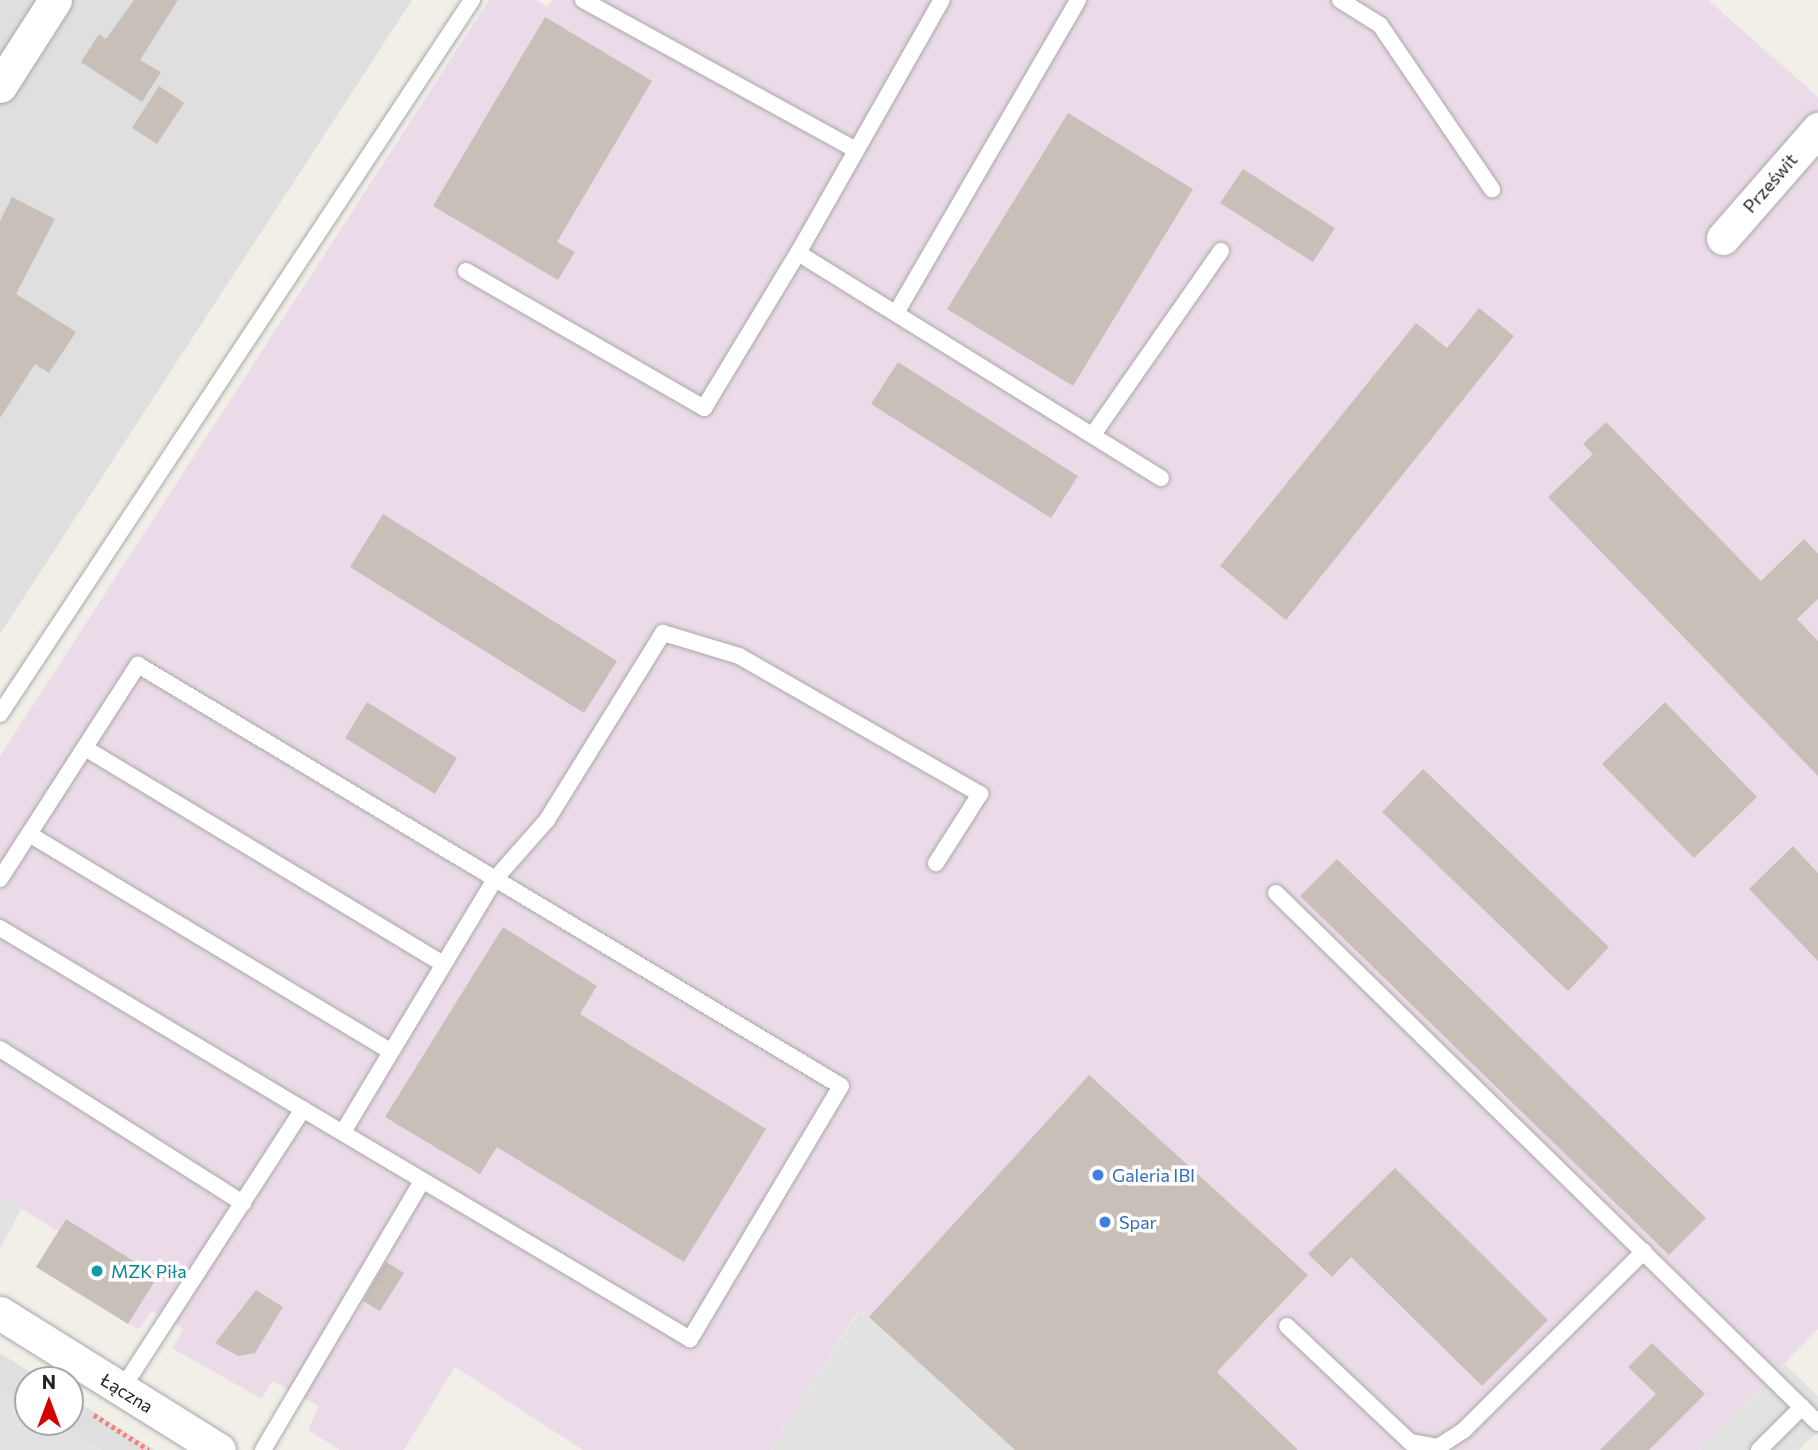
<!DOCTYPE html>
<meta charset="utf-8">
<style>
body{margin:0}
#map{position:relative;width:1818px;height:1450px;overflow:hidden;background:#f2efe9;font-family:Commissioner,sans-serif}
div>[style]{position:absolute}
.residential>*{inset:0;background:#e0dfdf}
.industrial>*{inset:0;background:#ebdbe8}
.parking>*{inset:0;background:#e2e2e2}
.building>*{inset:0;background:#c7bfb8}
.path>*{height:4.5px;margin-top:-2.25px;transform-origin:0;background:repeating-linear-gradient(90deg,#fa8072 0 3.5px,transparent 0 7px)}
.roads{filter:drop-shadow(0 0 2px #a9a9a9) drop-shadow(0 0 2px #a9a9a9)}
.lane>*{height:16px;margin:-8px;padding:0 8px;transform-origin:8px;border-radius:8px;background:#fff}
.street>*{height:33px;margin:-16.5px;padding:0 16.5px;transform-origin:16.5px;border-radius:16.5px;background:#fff}
.dots>*{width:19px;height:19px;translate:-50% -50%;box-sizing:border-box;border:4px solid #fff;border-radius:50%}
span{translate:-50% -50%;white-space:nowrap;text-align:center;line-height:1.15;-webkit-text-stroke:7px #fff;paint-order:stroke}
.street-label{font-size:18px;color:#222}
.shop-label{font-size:18px;color:#366cbe}
.left{translate:0 -50%;text-align:left}
.culture-label{font-size:18px;color:#0d838f}
.north{position:absolute;left:14px;top:1366px;width:70px;height:70px;box-sizing:border-box;background:#fff;border:2px solid #a7a7a7;border-radius:50%;rotate:0deg;font-size:19px;font-weight:700;line-height:28px;text-align:center;color:#222}
.north::after{content:'';display:block;margin:auto;width:24px;height:32px;background:#d40000;clip-path:polygon(50% 0,100% 100%,50% 72%,0 100%)}
</style>
<div id="map">
<div class="residential">
<i style="clip-path:polygon(0 0,412px 0,0 634px)"></i>
<i style="clip-path:polygon(0 1353px,43px 1380px,28px 1380px,28px 1422px,70px 1422px,70px 1397px,155px 1450px,0 1450px)"></i>
</div>
<div class="industrial">
<i style="clip-path:polygon(489px 0,536px 0,547px 7px,553px 0,1708px 0,1818px 97px,1818px 1329px,1700px 1450px,1297px 1450px,1217px 1372px,1308px 1275px,1089px 1076px,872px 1320px,859px 1309px,770px 1450px,583px 1450px,455px 1367px,404px 1450px,340px 1450px,308px 1430px,319px 1406px,272px 1381px,262px 1399px,172px 1348px,184px 1329px,152px 1311px,139px 1329px,128px 1324px,158px 1276px,66px 1219px,58px 1231px,0 1196px,0 756px)"></i>
</div>
<div class="parking">
<i style="clip-path:polygon(0 1196px,22px 1208px,0 1249px)"></i>
<i style="clip-path:polygon(860px 1309px,869px 1317px,1015px 1450px,770px 1450px)"></i>
<i style="clip-path:polygon(1785px 1364px,1818px 1396px,1818px 1431px,1799px 1450px,1700px 1450px)"></i>
<i style="clip-path:polygon(0 1392px,28px 1407px,28px 1422px,54px 1422px,104px 1450px,0 1450px)"></i>
</div>
<div class="building">
<i style="clip-path:polygon(134px 0,178px 0,140px 60px,161px 72px,142px 102px,81px 62px,99px 34px,106px 39px)"></i>
<i style="clip-path:polygon(545px 17px,652px 81px,557px 242px,575px 252px,558px 280px,433px 206px)"></i>
<i style="clip-path:polygon(159px 86px,184px 103px,157px 144px,132px 128px)"></i>
<i style="clip-path:polygon(1068px 113px,1193px 189px,1073px 386px,947px 309px)"></i>
<i style="clip-path:polygon(1243px 169px,1335px 228px,1313px 262px,1220px 203px)"></i>
<i style="clip-path:polygon(12px 197px,55px 219px,16px 294px,76px 332px,49px 373px,35px 364px,0 418px,0 221px)"></i>
<i style="clip-path:polygon(1479px 308px,1514px 336px,1286px 620px,1220px 566px,1416px 323px,1447px 348px)"></i>
<i style="clip-path:polygon(898px 362px,1078px 476px,1051px 518px,871px 404px)"></i>
<i style="clip-path:polygon(1606px 422px,1761px 581px,1804px 539px,1818px 554px,1818px 599px,1797px 619px,1818px 641px,1818px 776px,1548px 497px,1593px 454px,1583px 444px)"></i>
<i style="clip-path:polygon(383px 514px,617px 661px,584px 713px,350px 567px)"></i>
<i style="clip-path:polygon(367px 702px,457px 758px,435px 794px,345px 738px)"></i>
<i style="clip-path:polygon(1665px 702px,1757px 797px,1694px 858px,1602px 764px)"></i>
<i style="clip-path:polygon(1423px 769px,1609px 947px,1568px 991px,1382px 812px)"></i>
<i style="clip-path:polygon(1793px 846px,1818px 873px,1818px 961px,1749px 889px)"></i>
<i style="clip-path:polygon(1337px 859px,1706px 1218px,1669px 1255px,1300px 896px)"></i>
<i style="clip-path:polygon(503px 927px,597px 986px,580px 1014px,766px 1129px,684px 1262px,497px 1147px,480px 1174px,385px 1117px)"></i>
<i style="clip-path:polygon(1089px 1075px,1308px 1275px,1217px 1372px,1298px 1450px,1015px 1450px,869px 1317px)"></i>
<i style="clip-path:polygon(1395px 1168px,1548px 1320px,1482px 1386px,1351px 1257px,1332px 1277px,1308px 1254px)"></i>
<i style="clip-path:polygon(66px 1219px,158px 1276px,128px 1324px,36px 1267px)"></i>
<i style="clip-path:polygon(386px 1262px,404px 1273px,380px 1311px,363px 1301px)"></i>
<i style="clip-path:polygon(256px 1290px,283px 1307px,255px 1353px,238px 1356px,215px 1343px)"></i>
<i style="clip-path:polygon(1652px 1343px,1705px 1394px,1649px 1450px,1600px 1450px,1656px 1394px,1628px 1367px)"></i>
</div>
<div class="path">
<i style="left:94px;top:1415px;width:65px;rotate:32.5deg"></i>
</div>
<div class="roads">
<div class="lane">
<i style="left:583px;top:0;width:311px;rotate:28.8deg"></i>
<i style="left:1340px;top:0;width:47px;rotate:32deg"></i>
<i style="left:1380px;top:25px;width:199px;rotate:55.7deg"></i>
<i style="left:798px;top:253px;width:291px;rotate:-60.4deg"></i>
<i style="left:466px;top:271px;width:275px;rotate:29.9deg"></i>
<i style="left:704px;top:408px;width:181px;rotate:-58.8deg"></i>
<i style="left:798px;top:253px;width:427px;rotate:31.8deg"></i>
<i style="left:896px;top:313px;width:362px;rotate:-59.8deg"></i>
<i style="left:1094px;top:433px;width:222px;rotate:-55.1deg"></i>
<i style="left:0;top:714px;width:856px;rotate:-56.53deg"></i>
<i style="left:85px;top:748px;width:418px;rotate:31.1deg"></i>
<i style="left:29px;top:834px;width:421px;rotate:31deg"></i>
<i style="left:0;top:879px;width:255px;rotate:-57.2deg"></i>
<i style="left:138px;top:665px;width:819px;rotate:30.92deg"></i>
<i style="left:841px;top:1086px;width:295px;rotate:120.8deg"></i>
<i style="left:690px;top:1339px;width:450px;rotate:-149.3deg"></i>
<i style="left:303px;top:1109px;width:333px;rotate:122.9deg"></i>
<i style="left:1276px;top:893px;width:758px;rotate:44.36deg"></i>
<i style="left:0;top:928px;width:353px;rotate:30.9deg"></i>
<i style="left:0;top:1049px;width:288px;rotate:32.4deg"></i>
<i style="left:343px;top:1132px;width:295px;rotate:-59deg"></i>
<i style="left:495px;top:879px;width:79px;rotate:-48.6deg"></i>
<i style="left:547px;top:820px;width:220px;rotate:-58.2deg"></i>
<i style="left:663px;top:633px;width:79px;rotate:16.8deg"></i>
<i style="left:739px;top:656px;width:278px;rotate:29.8deg"></i>
<i style="left:980px;top:794px;width:82px;rotate:122.5deg"></i>
<i style="left:1287px;top:1326px;width:169px;rotate:43.3deg"></i>
<i style="left:1410px;top:1442px;width:28px;rotate:10deg"></i>
<i style="left:1438px;top:1447px;width:30px;rotate:-33deg"></i>
<i style="left:1463px;top:1431px;width:255px;rotate:-44.8deg"></i>
<i style="left:263px;top:1450px;width:312px;rotate:-59.4deg"></i>
<i style="left:1759px;top:1450px;width:61px;rotate:-45deg"></i>
</div>
<div class="street">
<i style="left:0;top:86px;width:102px;rotate:-57.4deg"></i>
<i style="left:1723px;top:238px;width:145px;rotate:-48.9deg"></i>
<i style="left:0;top:1313px;width:258px;rotate:32deg"></i>
</div>
</div>
<div class="dots">
<i style="left:1098px;top:1175px;background:#3f7fe0"></i>
<i style="left:1105px;top:1222px;background:#3f7fe0"></i>
<i style="left:97px;top:1271px;background:#0f9aa8"></i>
</div>
<div class="street-label">
<span style="left:1770px;top:183px;rotate:-49deg">Prześwit</span>
<span style="left:127px;top:1393px;rotate:32deg">Łączna</span>
</div>
<div class="shop-label">
<span class="left" style="left:1112px;top:1175px">Galeria IBI</span>
<span class="left" style="left:1119px;top:1222px">Spar</span>
</div>
<div class="culture-label">
<span class="left" style="left:111px;top:1271px">MZK Piła</span>
</div>
<div class="north">N</div>
</div>
